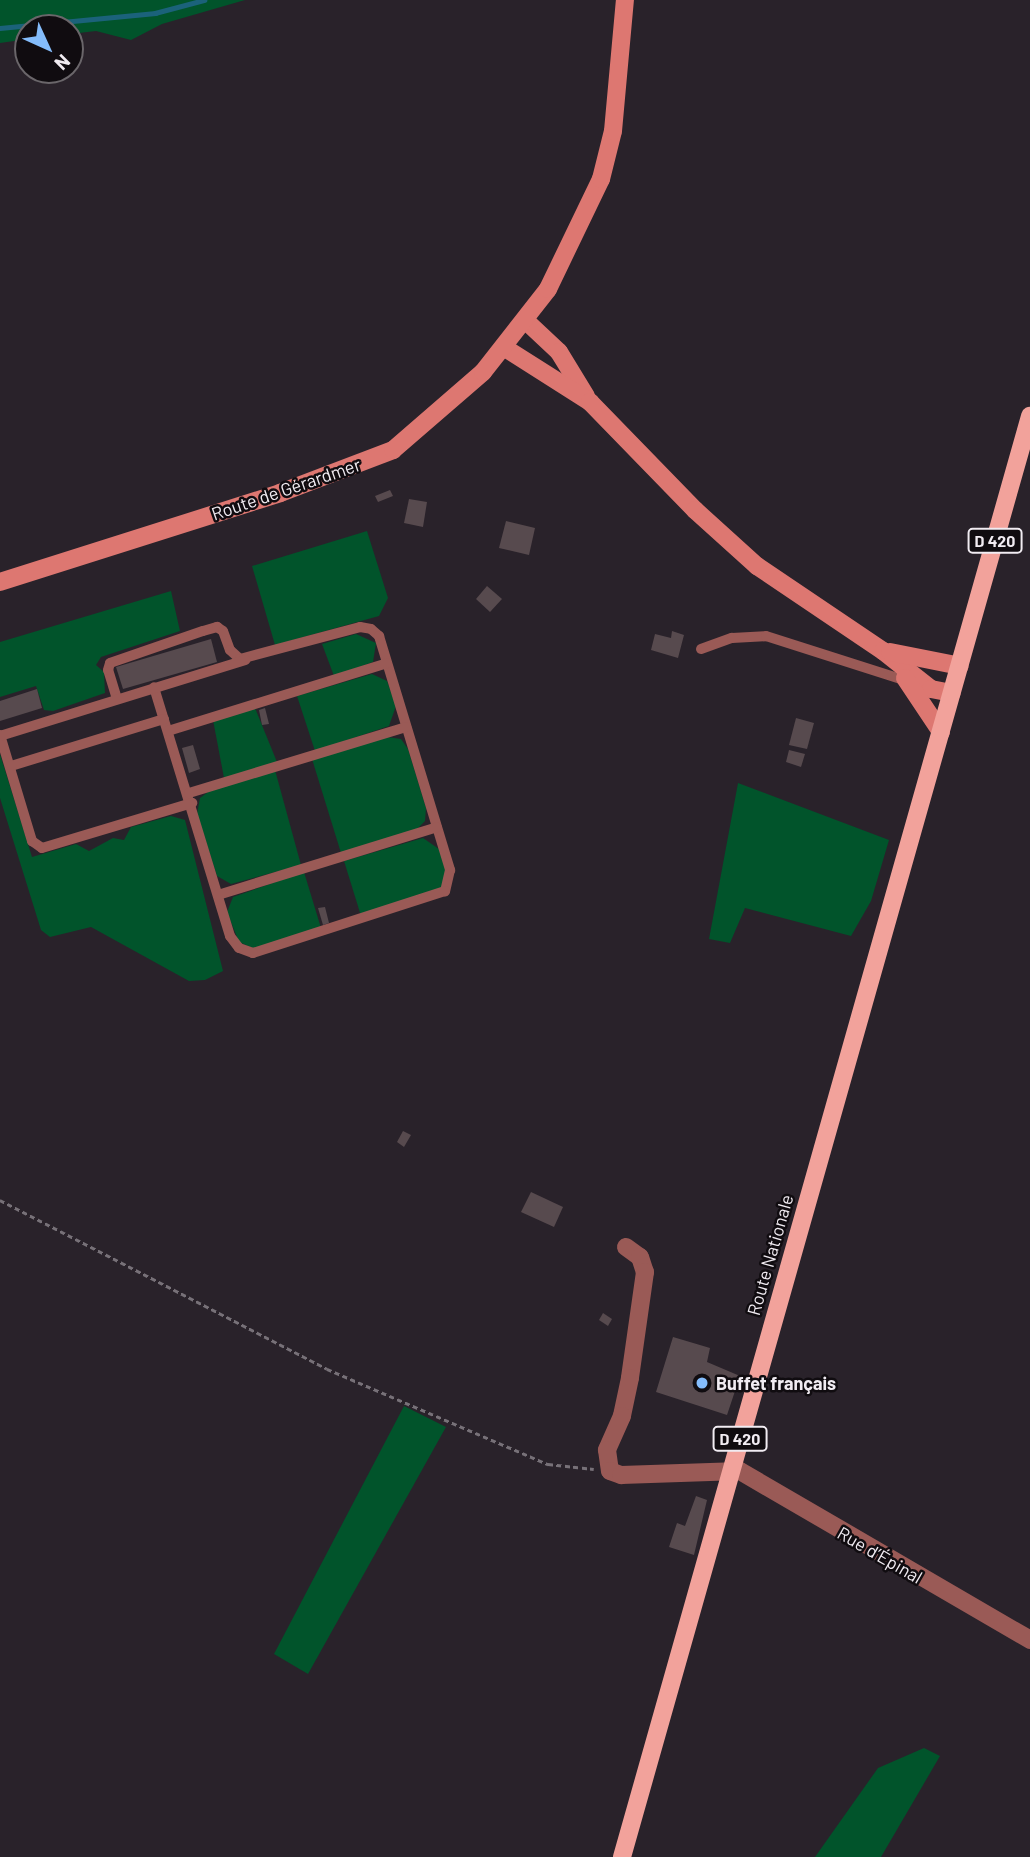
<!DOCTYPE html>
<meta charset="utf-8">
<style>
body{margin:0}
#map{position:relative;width:1030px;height:1857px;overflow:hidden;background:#29222a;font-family:Barlow,sans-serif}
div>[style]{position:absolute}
.green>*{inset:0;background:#01542b}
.stream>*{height:4.5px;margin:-2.25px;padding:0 2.25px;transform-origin:2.25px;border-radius:2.25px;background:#1b627a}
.building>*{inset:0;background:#574a4e}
.path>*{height:2.5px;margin-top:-1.25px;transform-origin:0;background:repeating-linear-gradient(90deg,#777178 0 5px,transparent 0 8.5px)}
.service>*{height:10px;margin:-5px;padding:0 5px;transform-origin:5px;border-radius:5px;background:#9a5a56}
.minor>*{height:18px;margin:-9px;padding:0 9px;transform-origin:9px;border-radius:9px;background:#9a5a56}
.secondary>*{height:18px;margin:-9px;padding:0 9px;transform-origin:9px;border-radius:9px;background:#dd7771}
.primary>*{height:18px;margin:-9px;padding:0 9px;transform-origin:9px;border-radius:9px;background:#f2a29b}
.dots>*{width:19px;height:19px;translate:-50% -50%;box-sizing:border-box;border:4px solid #100c10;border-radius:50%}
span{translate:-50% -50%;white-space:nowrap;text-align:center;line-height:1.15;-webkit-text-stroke:5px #100c10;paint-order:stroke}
.shield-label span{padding:2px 5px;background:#100c10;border:2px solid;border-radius:5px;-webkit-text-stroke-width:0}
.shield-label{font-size:16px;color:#f1ecf2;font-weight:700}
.street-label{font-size:18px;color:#f1ecf2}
.poi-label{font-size:18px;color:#f1ecf2;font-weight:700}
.left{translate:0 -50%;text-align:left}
.north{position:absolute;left:14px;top:14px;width:70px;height:70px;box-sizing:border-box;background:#100c10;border:2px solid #6a666a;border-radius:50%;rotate:135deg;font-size:19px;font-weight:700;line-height:28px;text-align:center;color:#f1ecf2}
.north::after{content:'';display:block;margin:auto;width:24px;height:32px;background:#84bcfb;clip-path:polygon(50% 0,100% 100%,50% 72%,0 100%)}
</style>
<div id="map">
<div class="green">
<i style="clip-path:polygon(0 0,245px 0,162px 24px,131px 40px,96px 31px,70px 34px,70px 28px,28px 28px,28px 39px,0 43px)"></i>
<i style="clip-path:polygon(367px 531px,388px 598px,379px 616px,275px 645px,252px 566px)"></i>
<i style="clip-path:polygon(171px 591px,180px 631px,101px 657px,96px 665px,104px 672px,105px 693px,53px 711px,44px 710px,36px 686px,0 697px,0 642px)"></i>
<i style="clip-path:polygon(356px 634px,376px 643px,373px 662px,334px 676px,322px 644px)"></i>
<i style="clip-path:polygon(372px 674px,387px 681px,396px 706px,389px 726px,315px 751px,297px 696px)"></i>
<i style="clip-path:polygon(255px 708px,277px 762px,224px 778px,213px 720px)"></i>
<i style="clip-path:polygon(387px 737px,401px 739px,408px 749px,426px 808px,425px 821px,416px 830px,341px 853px,312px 759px)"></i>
<i style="clip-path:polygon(0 754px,32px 857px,76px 844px,89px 851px,113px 838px,124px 840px,131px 827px,171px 816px,185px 820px,223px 971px,205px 980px,189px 981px,91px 927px,50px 937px,41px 930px,0 798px)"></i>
<i style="clip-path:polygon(275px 770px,301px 865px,231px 884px,217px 876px,197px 814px,200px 798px,212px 789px)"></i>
<i style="clip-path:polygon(738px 783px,889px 840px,871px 901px,851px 936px,745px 908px,730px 943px,709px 939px)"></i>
<i style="clip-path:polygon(423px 838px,439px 849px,447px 874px,441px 889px,361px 916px,344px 861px)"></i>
<i style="clip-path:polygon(304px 872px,321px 928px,255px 949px,239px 942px,227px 912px,233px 897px)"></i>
<i style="clip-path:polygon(404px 1406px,446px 1427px,308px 1674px,274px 1654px)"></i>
<i style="clip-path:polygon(924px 1748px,940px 1756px,881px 1857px,815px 1857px,878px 1768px)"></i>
</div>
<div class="stream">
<i style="left:0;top:28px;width:156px;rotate:-5.5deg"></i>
<i style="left:155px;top:13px;width:51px;rotate:-14.9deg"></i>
</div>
<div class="building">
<i style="clip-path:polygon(390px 490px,393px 496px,378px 502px,375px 496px)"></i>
<i style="clip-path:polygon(409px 499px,427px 502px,423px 527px,404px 523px)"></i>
<i style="clip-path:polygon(506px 521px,535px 528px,529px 555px,499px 548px)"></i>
<i style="clip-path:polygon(487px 586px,502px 599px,490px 612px,476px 599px)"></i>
<i style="clip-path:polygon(672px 631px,684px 635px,678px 658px,651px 650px,655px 634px,671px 638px)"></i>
<i style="clip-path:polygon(211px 639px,217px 662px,123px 689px,116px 667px)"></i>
<i style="clip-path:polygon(37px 689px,42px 708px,0 721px,0 701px)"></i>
<i style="clip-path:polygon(265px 708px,269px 724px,262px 725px,259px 710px)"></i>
<i style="clip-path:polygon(796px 718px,814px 723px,807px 749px,789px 745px)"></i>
<i style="clip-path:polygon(193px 745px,200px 769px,189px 773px,182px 748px)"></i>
<i style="clip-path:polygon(789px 750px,805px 754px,801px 767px,786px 762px)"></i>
<i style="clip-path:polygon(325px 907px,329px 923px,323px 925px,318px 908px)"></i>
<i style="clip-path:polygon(403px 1131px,411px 1135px,404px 1147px,397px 1142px)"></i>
<i style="clip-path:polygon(531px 1192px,563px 1207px,554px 1227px,521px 1212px)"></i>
<i style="clip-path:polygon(603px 1313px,612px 1319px,608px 1326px,599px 1320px)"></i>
<i style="clip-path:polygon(673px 1337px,710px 1348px,707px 1362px,740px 1376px,727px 1415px,656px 1392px)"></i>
<i style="clip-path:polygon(696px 1496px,707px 1500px,694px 1555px,669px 1547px,677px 1523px,685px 1526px)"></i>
</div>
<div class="path">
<i style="left:0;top:1200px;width:368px;rotate:27.3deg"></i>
<i style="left:327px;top:1369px;width:241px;rotate:23.3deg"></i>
<i style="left:548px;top:1464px;width:46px;rotate:6.2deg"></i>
</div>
<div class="service">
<i style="left:701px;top:649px;width:33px;rotate:-20deg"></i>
<i style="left:732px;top:638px;width:34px;rotate:-3deg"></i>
<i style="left:766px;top:636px;width:148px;rotate:17.7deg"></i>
<i style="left:117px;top:699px;width:30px;rotate:-107deg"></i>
<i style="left:108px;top:670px;width:7px;rotate:-74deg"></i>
<i style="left:110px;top:663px;width:98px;rotate:-19deg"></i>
<i style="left:203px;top:631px;width:15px;rotate:-16deg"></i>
<i style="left:217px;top:627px;width:7px;rotate:34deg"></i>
<i style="left:223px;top:631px;width:20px;rotate:70deg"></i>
<i style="left:230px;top:650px;width:13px;rotate:42deg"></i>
<i style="left:240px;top:659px;width:124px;rotate:-14.9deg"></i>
<i style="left:360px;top:627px;width:11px;rotate:10deg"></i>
<i style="left:371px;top:629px;width:11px;rotate:41deg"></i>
<i style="left:379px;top:636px;width:245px;rotate:73.1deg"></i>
<i style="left:450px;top:870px;width:22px;rotate:103deg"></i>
<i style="left:445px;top:891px;width:202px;rotate:162.1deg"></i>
<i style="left:253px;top:953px;width:15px;rotate:-160deg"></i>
<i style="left:239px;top:948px;width:15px;rotate:-127deg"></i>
<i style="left:230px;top:936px;width:260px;rotate:-107deg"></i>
<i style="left:168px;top:731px;width:229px;rotate:-17.2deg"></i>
<i style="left:0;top:735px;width:111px;rotate:73.2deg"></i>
<i style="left:32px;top:841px;width:12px;rotate:35deg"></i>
<i style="left:42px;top:848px;width:157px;rotate:-16.7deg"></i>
<i style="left:0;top:736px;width:257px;rotate:-17.2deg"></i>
<i style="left:11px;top:766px;width:160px;rotate:-17.1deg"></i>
<i style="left:189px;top:793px;width:227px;rotate:-16.9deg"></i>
<i style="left:218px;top:895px;width:229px;rotate:-17.2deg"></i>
</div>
<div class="minor">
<i style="left:626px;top:1247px;width:17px;rotate:36deg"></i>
<i style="left:640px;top:1257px;width:16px;rotate:72deg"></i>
<i style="left:645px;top:1272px;width:107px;rotate:98.1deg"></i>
<i style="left:630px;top:1378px;width:39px;rotate:102deg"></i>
<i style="left:622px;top:1416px;width:37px;rotate:114deg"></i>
<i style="left:607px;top:1450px;width:21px;rotate:82deg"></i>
<i style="left:610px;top:1471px;width:12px;rotate:20deg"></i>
<i style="left:621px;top:1475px;width:119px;rotate:-1.9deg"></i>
<i style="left:740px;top:1471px;width:336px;rotate:30.2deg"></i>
</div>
<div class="secondary">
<i style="left:526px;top:321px;width:45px;rotate:43.2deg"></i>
<i style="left:559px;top:352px;width:52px;rotate:58.5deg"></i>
<i style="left:505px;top:348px;width:101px;rotate:32.4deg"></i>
<i style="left:590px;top:402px;width:151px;rotate:45.8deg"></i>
<i style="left:695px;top:510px;width:84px;rotate:42.1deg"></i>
<i style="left:757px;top:566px;width:152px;rotate:34deg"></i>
<i style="left:883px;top:651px;width:61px;rotate:38.4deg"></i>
<i style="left:931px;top:689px;width:21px;rotate:11deg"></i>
<i style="left:0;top:582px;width:294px;rotate:-17.6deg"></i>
<i style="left:280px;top:493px;width:121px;rotate:-20.8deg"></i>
<i style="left:393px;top:450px;width:119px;rotate:-40.9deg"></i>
<i style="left:483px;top:372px;width:105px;rotate:-51.9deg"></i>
<i style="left:548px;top:289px;width:122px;rotate:-64.3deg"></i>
<i style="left:601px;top:179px;width:49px;rotate:-76deg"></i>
<i style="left:613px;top:131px;width:132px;rotate:-84.8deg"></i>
<i style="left:890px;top:652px;width:71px;rotate:11.3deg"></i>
<i style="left:905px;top:678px;width:65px;rotate:56.3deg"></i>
</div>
<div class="primary">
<i style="left:622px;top:1857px;width:1498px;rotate:-74.19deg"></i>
</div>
<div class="dots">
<i style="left:702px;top:1383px;background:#84bcfb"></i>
</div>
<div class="shield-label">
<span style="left:995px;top:541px">D 420</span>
<span style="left:740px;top:1439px">D 420</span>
</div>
<div class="street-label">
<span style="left:286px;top:489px;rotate:-19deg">Route de Gérardmer</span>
<span style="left:770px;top:1255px;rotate:-74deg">Route Nationale</span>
<span style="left:880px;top:1555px;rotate:30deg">Rue d’Épinal</span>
</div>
<div class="poi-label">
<span class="left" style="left:716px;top:1383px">Buffet français</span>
</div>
<div class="north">N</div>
</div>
